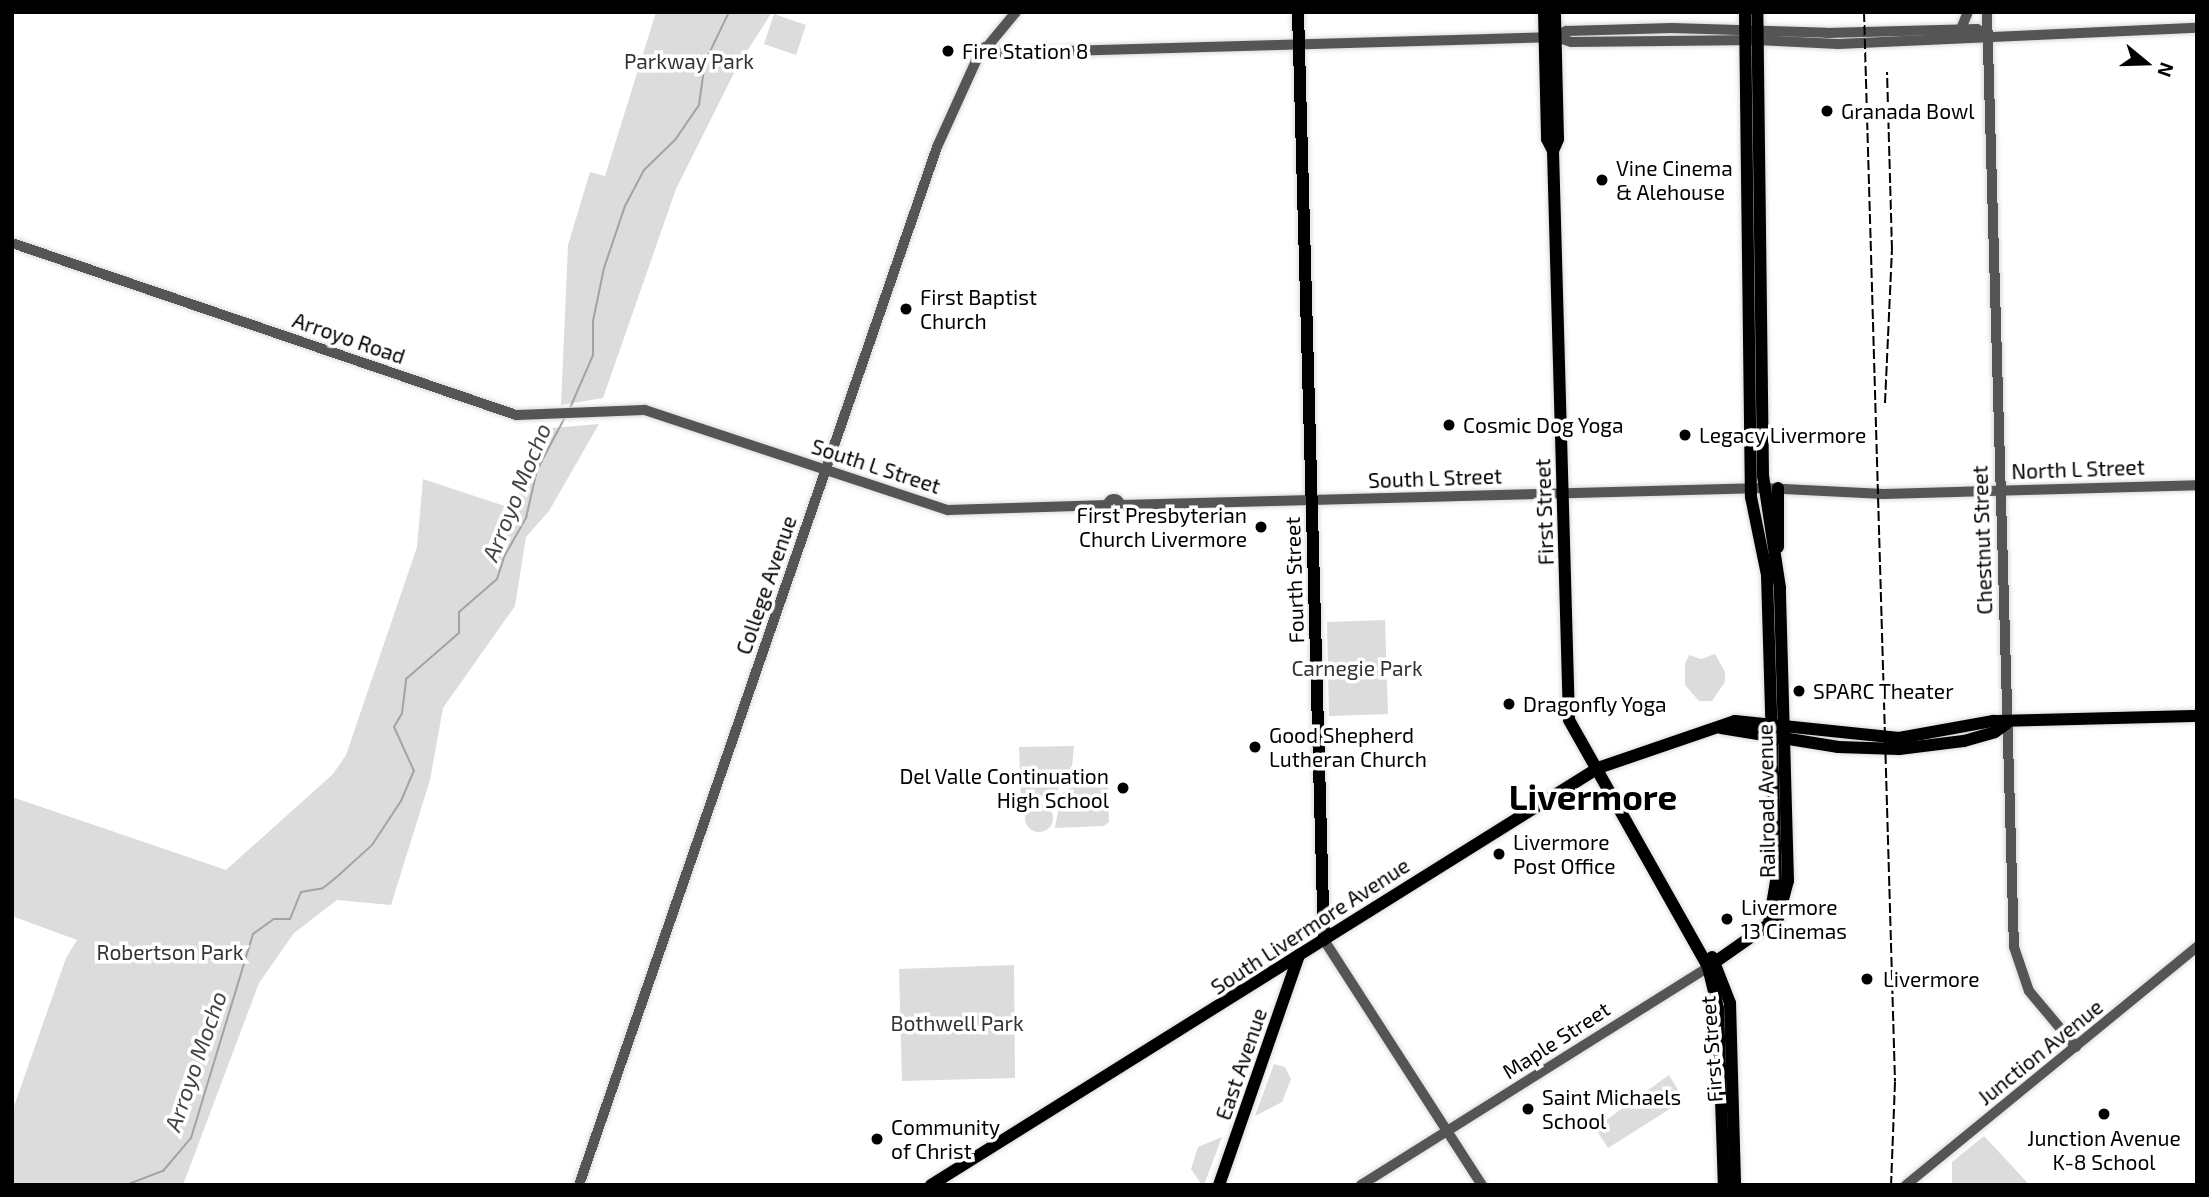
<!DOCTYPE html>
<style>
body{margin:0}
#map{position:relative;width:2209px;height:1197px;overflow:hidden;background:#fff;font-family:"Exo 2",sans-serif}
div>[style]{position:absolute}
.green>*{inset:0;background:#dcdcdc}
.round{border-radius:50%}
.stream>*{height:2px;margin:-1px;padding:0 1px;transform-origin:1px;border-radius:1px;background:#a3a3a3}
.roads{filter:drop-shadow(0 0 2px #dbdbdb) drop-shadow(0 0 2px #dbdbdb)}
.minor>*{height:10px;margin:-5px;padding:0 5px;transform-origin:5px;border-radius:5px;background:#555}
.minor>.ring{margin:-5px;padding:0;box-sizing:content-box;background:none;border:10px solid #555;border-radius:50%}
.major>*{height:12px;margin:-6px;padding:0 6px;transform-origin:6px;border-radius:6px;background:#000}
.rail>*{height:2px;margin-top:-1px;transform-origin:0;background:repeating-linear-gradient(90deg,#000 0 10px,transparent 0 13.5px)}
.dots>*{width:19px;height:19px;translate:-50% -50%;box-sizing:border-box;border:4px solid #fff;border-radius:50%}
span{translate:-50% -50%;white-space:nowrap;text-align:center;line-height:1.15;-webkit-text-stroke:7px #fff;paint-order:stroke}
.poi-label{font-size:21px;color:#000}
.left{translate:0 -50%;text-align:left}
.right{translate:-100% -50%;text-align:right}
.park-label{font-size:21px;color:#333}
.street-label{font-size:21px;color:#000}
.water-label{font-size:23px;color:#444;font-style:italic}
.town-label{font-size:35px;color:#000;font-weight:700}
.frame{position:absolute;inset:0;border:14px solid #000;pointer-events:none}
.north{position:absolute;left:2111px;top:28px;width:70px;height:70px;-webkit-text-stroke:5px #fff;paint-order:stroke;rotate:109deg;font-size:19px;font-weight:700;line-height:28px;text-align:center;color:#000}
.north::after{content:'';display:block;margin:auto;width:24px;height:32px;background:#000;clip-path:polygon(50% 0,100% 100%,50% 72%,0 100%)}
</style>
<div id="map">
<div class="green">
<i style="clip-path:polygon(656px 12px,772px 12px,737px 67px,676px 189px,603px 398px,561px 405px,568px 245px,590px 172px,605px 176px)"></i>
<i style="clip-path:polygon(774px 14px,806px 25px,796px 55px,764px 44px)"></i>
<i style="clip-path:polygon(599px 424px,549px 511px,526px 537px,515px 606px,443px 708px,430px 780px,391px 905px,337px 900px,294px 933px,259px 983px,183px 1185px,12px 1185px,12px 1112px,66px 958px,77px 940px,12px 916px,12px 797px,226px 870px,333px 774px,346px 755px,417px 547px,423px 479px,514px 509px,539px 429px)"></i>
<i style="clip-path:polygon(1385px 620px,1388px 714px,1329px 716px,1327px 622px)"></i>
<i style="clip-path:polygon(1715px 654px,1725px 672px,1725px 682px,1712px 701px,1699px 701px,1685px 685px,1685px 664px,1689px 655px,1701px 659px)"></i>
<i style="clip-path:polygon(1074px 746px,1072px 767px,1057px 791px,1043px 797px,1021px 799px,1019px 747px)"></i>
<i style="clip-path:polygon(1108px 775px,1109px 822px,1104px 826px,1055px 828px,1061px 794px,1089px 776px)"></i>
<i class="round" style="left:1025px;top:804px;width:28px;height:28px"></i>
<i style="clip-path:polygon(1014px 965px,1015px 1078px,902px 1081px,899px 969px)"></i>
<i style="clip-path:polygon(1274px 1064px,1285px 1067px,1291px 1079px,1282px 1102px,1255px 1116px)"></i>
<i style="clip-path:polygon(1669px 1075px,1684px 1100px,1608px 1148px,1595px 1128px)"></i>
<i style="clip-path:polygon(1984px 1136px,2025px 1180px,2029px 1185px,1952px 1185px,1952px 1162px)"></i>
<i style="clip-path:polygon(1222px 1137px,1204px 1185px,1202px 1185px,1191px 1169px,1198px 1147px)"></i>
</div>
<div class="stream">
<i style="left:570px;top:408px;width:58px;rotate:-66.5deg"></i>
<i style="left:593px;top:355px;width:34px;rotate:-90deg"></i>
<i style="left:593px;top:321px;width:54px;rotate:-78.3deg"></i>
<i style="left:604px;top:268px;width:65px;rotate:-71.3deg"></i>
<i style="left:625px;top:206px;width:41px;rotate:-62.2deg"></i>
<i style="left:644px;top:170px;width:43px;rotate:-44.1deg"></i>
<i style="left:675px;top:140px;width:42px;rotate:-55.6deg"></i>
<i style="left:699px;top:105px;width:43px;rotate:-82.1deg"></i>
<i style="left:705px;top:62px;width:55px;rotate:-64.4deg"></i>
<i style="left:126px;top:1185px;width:40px;rotate:-21deg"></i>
<i style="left:163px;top:1171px;width:43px;rotate:-49.7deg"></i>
<i style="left:191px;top:1138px;width:213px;rotate:-73.1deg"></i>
<i style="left:253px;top:934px;width:26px;rotate:-36deg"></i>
<i style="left:274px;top:919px;width:16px"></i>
<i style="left:290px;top:919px;width:29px;rotate:-68deg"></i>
<i style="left:301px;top:892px;width:22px;rotate:-10deg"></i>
<i style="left:323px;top:888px;width:22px;rotate:-39deg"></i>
<i style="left:340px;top:874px;width:43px;rotate:-42.2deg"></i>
<i style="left:372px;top:845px;width:53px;rotate:-56.6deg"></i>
<i style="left:401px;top:801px;width:33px;rotate:-67deg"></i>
<i style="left:414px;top:771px;width:48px;rotate:-114.4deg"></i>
<i style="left:394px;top:727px;width:16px;rotate:-60deg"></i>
<i style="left:402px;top:713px;width:34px;rotate:-83deg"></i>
<i style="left:406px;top:679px;width:70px;rotate:-41deg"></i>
<i style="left:459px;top:633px;width:21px;rotate:-90deg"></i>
<i style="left:459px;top:612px;width:50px;rotate:-41deg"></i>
<i style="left:497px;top:579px;width:25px;rotate:-72deg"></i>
<i style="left:505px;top:555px;width:43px;rotate:-60.4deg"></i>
<i style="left:526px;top:518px;width:49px;rotate:-77.1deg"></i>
<i style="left:537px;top:470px;width:58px;rotate:-62.1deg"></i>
</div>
<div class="roads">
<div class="minor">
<i style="left:1987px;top:12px;width:935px;rotate:88.35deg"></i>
<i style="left:2014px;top:947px;width:46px;rotate:71.2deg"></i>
<i style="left:2029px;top:991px;width:73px;rotate:50deg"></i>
<i style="left:1961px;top:29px;width:18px;rotate:-68deg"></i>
<i style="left:1556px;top:37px;width:12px;rotate:-31deg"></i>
<i style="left:1566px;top:31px;width:106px;rotate:-1.6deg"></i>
<i style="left:1672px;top:28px;width:155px;rotate:1.8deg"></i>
<i style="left:1827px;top:33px;width:150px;rotate:-1.5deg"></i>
<i style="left:1977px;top:29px;width:12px;rotate:31deg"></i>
<i style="left:985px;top:47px;width:11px;rotate:34deg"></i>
<i style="left:994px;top:53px;width:562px;rotate:-1.63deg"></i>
<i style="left:1556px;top:37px;width:16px;rotate:18deg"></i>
<i style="left:1571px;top:42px;width:186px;rotate:-0.6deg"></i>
<i style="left:1757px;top:40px;width:81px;rotate:2.8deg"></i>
<i style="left:1838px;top:44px;width:359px;rotate:-2.6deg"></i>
<i style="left:12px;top:243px;width:533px;rotate:18.84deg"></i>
<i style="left:516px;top:415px;width:129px;rotate:-2.2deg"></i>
<i style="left:645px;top:410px;width:319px;rotate:18.3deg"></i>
<i style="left:948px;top:510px;width:160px;rotate:-1.8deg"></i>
<i class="ring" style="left:1108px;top:499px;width:2px;height:2px"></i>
<i style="left:1121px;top:505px;width:643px;rotate:-1.51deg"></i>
<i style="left:1764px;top:488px;width:120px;rotate:2.9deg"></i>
<i style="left:1884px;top:494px;width:313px;rotate:-1.6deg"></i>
<i style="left:1324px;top:940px;width:292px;rotate:57.2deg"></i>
<i style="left:579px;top:1185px;width:1098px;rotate:-70.97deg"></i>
<i style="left:937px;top:147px;width:97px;rotate:-65.6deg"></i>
<i style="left:977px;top:59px;width:61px;rotate:-50.3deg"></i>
<i style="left:1361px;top:1185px;width:410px;rotate:-32.1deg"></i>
<i style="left:1906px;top:1185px;width:376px;rotate:-39.3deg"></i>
</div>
<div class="major">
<i style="left:1298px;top:12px;width:928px;rotate:88.4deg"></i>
<i style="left:1544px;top:12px;width:127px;rotate:88.6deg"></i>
<i style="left:1547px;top:139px;width:13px;rotate:63deg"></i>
<i style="left:1553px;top:151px;width:569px;rotate:88.39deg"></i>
<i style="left:1569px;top:720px;width:283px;rotate:60.6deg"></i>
<i style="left:1708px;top:967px;width:42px;rotate:76.3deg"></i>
<i style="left:1718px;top:1008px;width:177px;rotate:88.1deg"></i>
<i style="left:1745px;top:12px;width:485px;rotate:89.3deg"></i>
<i style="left:1751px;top:497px;width:80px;rotate:78.4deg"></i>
<i style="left:1767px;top:575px;width:199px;rotate:88.3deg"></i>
<i style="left:1773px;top:774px;width:107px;rotate:88.4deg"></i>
<i style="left:1776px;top:881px;width:43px;rotate:99.5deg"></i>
<i style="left:1553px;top:151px;width:13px;rotate:-67deg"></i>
<i style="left:1558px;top:139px;width:127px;rotate:-91.4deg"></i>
<i style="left:1778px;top:488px;width:59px;rotate:90deg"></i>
<i style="left:1721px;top:728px;width:119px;rotate:9.2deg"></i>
<i style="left:1838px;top:747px;width:61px;rotate:1.9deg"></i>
<i style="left:1899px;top:749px;width:65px;rotate:-7deg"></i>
<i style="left:1964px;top:741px;width:32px;rotate:-16deg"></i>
<i style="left:1995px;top:732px;width:14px;rotate:-36deg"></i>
<i style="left:1712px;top:957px;width:49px;rotate:68.6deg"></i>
<i style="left:1730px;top:1003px;width:182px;rotate:88.4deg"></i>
<i style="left:1708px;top:967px;width:85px;rotate:-35deg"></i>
<i style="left:1778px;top:918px;width:38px;rotate:-75deg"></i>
<i style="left:1788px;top:881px;width:293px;rotate:-91.6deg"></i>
<i style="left:1780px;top:588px;width:113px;rotate:-98.6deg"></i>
<i style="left:1763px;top:476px;width:464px;rotate:-90.7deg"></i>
<i style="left:931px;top:1185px;width:787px;rotate:-32.01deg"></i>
<i style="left:1598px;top:768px;width:145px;rotate:-18.9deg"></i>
<i style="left:1735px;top:721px;width:165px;rotate:5.9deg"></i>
<i style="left:1899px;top:738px;width:96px;rotate:-10.3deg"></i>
<i style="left:1993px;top:721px;width:204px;rotate:-1.4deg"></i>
<i style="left:1219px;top:1185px;width:244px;rotate:-70.8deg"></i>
</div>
</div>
<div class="rail">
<i style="left:1864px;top:12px;width:1070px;rotate:88.34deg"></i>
<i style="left:1895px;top:1082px;width:103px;rotate:92.2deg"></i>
<i style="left:1885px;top:403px;width:153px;rotate:-87.4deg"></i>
<i style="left:1892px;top:250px;width:178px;rotate:-91.6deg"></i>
</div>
<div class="dots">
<i style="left:948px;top:51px;background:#000"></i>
<i style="left:1827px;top:111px;background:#000"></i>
<i style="left:1602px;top:180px;background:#000"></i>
<i style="left:906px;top:309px;background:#000"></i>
<i style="left:1449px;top:425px;background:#000"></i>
<i style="left:1685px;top:435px;background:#000"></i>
<i style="left:1261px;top:527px;background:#000"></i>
<i style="left:1799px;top:691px;background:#000"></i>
<i style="left:1509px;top:704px;background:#000"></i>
<i style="left:1255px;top:747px;background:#000"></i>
<i style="left:1123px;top:788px;background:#000"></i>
<i style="left:1499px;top:854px;background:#000"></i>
<i style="left:1727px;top:919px;background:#000"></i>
<i style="left:1867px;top:979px;background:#000"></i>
<i style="left:1528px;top:1109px;background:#000"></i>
<i style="left:2104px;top:1114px;background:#000"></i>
<i style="left:877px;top:1139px;background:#000"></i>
</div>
<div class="poi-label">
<span class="left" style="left:962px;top:51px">Fire Station 8</span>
<span class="left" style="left:1841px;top:111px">Granada Bowl</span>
<span class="left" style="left:1616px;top:180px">Vine Cinema<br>&amp; Alehouse</span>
<span class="left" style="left:920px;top:309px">First Baptist<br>Church</span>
<span class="left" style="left:1463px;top:425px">Cosmic Dog Yoga</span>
<span class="left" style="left:1699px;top:435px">Legacy Livermore</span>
<span class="right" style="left:1247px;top:527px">First Presbyterian<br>Church Livermore</span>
<span class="left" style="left:1813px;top:691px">SPARC Theater</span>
<span class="left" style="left:1523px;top:704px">Dragonfly Yoga</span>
<span class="left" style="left:1269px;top:747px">Good Shepherd<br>Lutheran Church</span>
<span class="right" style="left:1109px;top:788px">Del Valle Continuation<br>High School</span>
<span class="left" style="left:1513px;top:854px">Livermore<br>Post Office</span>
<span class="left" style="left:1741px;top:919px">Livermore<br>13 Cinemas</span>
<span class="left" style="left:1883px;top:979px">Livermore</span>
<span class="left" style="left:1542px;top:1109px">Saint Michaels<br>School</span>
<span class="left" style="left:891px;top:1139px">Community<br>of Christ</span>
<span style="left:2104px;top:1150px">Junction Avenue<br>K-8 School</span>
</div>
<div class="park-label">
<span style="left:689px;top:61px">Parkway Park</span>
<span style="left:1357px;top:668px">Carnegie Park</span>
<span style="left:170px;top:952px">Robertson Park</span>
<span style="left:957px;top:1023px">Bothwell Park</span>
</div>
<div class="street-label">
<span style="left:349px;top:338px;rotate:19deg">Arroyo Road</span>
<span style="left:876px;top:466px;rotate:18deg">South L Street</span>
<span style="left:2078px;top:469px;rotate:-2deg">North L Street</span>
<span style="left:1435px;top:478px;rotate:-2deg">South L Street</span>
<span style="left:1544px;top:512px;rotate:-92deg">First Street</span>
<span style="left:1982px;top:540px;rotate:-92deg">Chestnut Street</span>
<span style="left:1294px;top:580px;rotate:-92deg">Fourth Street</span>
<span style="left:766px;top:585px;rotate:-71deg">College Avenue</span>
<span style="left:1766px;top:801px;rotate:-91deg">Railroad Avenue</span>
<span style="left:1310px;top:926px;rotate:-33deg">South Livermore Avenue</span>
<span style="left:1556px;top:1040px;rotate:-33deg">Maple Street</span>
<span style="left:1711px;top:1049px;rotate:-94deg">First Street</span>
<span style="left:2040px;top:1052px;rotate:-39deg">Junction Avenue</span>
<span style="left:1241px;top:1064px;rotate:-71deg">East Avenue</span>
</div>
<div class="water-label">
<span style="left:516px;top:492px;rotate:-68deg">Arroyo Mocho</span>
<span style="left:195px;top:1061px;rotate:-71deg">Arroyo Mocho</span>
</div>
<div class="town-label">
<span style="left:1593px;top:796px">Livermore</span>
</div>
<div class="frame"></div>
<div class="north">N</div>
</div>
